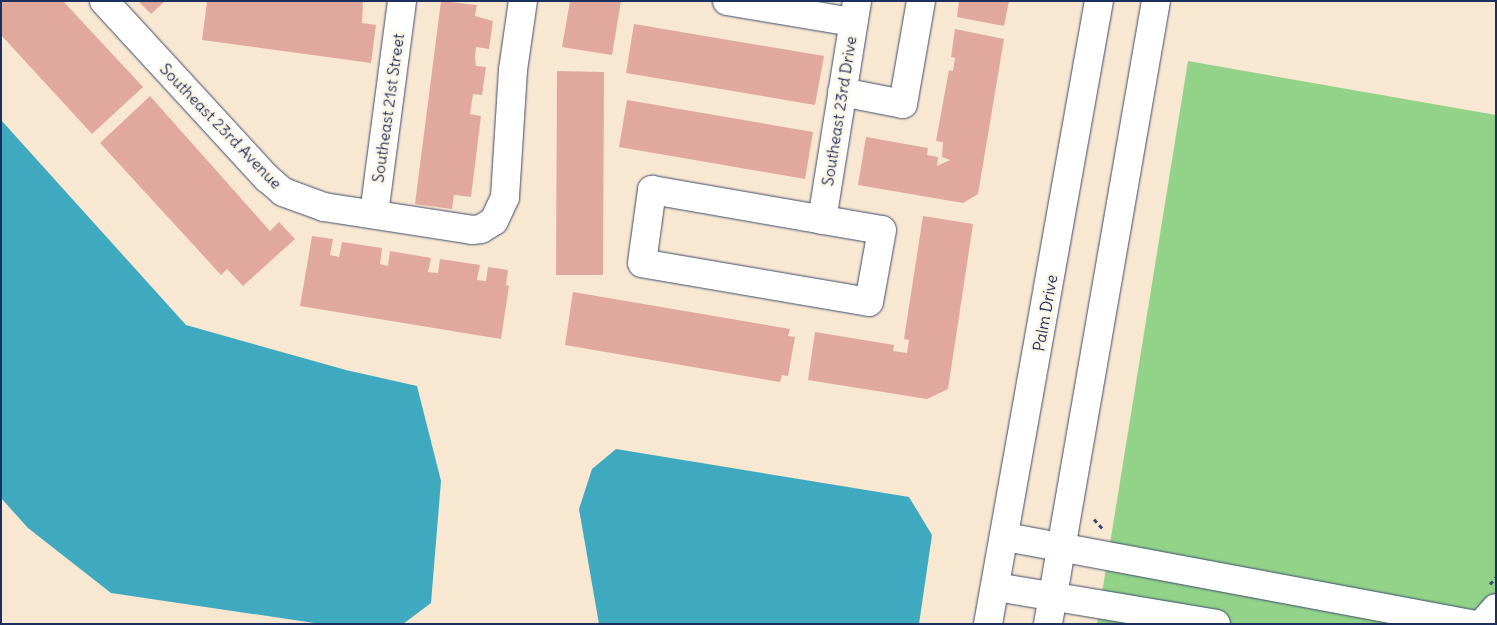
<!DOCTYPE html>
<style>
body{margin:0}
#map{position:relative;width:1497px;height:625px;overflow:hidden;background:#f8e7d1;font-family:Delius,sans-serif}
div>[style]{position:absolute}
.green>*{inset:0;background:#93d389}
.water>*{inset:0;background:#3faabf}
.building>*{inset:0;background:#e1a99d}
.path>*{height:3px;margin-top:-1.5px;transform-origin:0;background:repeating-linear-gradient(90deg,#3c4b6f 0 4px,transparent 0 8px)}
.roads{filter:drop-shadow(0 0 1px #3c4b6f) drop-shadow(0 0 1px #3c4b6f)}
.minor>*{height:28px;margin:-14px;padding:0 14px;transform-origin:14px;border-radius:14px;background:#fff}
.major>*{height:28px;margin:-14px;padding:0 14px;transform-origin:14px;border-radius:14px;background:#fff}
span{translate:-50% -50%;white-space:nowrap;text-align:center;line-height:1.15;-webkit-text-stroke:5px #fcf5e5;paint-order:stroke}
.street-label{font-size:16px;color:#1b2f5e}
.frame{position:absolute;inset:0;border:2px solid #1b2f5e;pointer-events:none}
</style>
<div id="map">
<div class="green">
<i style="clip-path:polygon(1188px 61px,1496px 115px,1496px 624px,1097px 624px)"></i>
</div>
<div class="water">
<i style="clip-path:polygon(1px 120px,186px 325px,346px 370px,417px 386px,441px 481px,431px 603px,403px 624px,321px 624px,111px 593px,28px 528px,1px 498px)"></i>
<i style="clip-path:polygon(616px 449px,909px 497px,932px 535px,919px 624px,599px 624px,579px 509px,592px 469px)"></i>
</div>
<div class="building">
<i style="clip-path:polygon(1px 1px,63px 1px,143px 87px,92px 134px,1px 35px)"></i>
<i style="clip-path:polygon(138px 1px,165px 1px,151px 14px)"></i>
<i style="clip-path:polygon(221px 1px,363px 1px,362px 23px,376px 25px,371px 63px,202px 40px,207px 2px)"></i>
<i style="clip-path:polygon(441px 1px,477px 5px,475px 16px,493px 21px,489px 49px,476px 47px,475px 59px,476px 66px,486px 67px,482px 95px,473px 94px,470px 114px,481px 116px,471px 197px,454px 195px,452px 209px,415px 204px)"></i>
<i style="clip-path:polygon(570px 1px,621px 1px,612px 55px,562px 47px)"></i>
<i style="clip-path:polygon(959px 1px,1009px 1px,1004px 26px,957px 17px)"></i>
<i style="clip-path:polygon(634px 24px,824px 56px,815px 105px,626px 73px)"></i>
<i style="clip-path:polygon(955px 29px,1004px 39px,978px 194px,963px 203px,858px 185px,866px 137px,928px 148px,927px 155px,938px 157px,937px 166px,950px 160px,942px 157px,943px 142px,936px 141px,949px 70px,953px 71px,955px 58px,951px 57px)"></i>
<i style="clip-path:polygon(557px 71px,604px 72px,603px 275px,556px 275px)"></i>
<i style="clip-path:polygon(150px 96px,270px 231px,279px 222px,295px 239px,243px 286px,227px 269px,221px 275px,100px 143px)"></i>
<i style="clip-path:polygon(627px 100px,813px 132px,805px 179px,619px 147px)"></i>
<i style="clip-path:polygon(923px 216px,973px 224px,948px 389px,927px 399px,808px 380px,815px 332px,894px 345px,893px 351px,907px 353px,909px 340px,904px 339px)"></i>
<i style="clip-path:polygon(312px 236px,333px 239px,330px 255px,339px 257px,342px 242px,382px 248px,380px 264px,388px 266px,390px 251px,431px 258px,428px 272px,438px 273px,440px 259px,480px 265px,477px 280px,486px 281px,488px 267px,508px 270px,506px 285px,509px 286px,501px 339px,300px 306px)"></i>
<i style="clip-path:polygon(573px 292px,790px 329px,788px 336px,795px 337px,788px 376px,782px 375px,780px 382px,565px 345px)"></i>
</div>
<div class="path">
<i style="left:1094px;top:519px;width:15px;rotate:48deg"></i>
<i style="left:1490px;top:584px;width:9px;rotate:-49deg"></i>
</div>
<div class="roads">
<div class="minor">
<i style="left:104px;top:1px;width:241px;rotate:47.4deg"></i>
<i style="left:267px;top:178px;width:21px;rotate:41deg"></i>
<i style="left:283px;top:192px;width:44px;rotate:20.1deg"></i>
<i style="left:324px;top:207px;width:150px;rotate:8.8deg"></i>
<i style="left:472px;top:230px;width:9px;rotate:-6deg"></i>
<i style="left:481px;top:229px;width:15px;rotate:-32deg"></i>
<i style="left:494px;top:221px;width:26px;rotate:-65deg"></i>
<i style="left:505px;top:197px;width:127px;rotate:-86.4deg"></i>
<i style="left:513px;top:70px;width:70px;rotate:-81.8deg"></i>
<i style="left:727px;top:1px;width:128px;rotate:9.5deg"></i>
<i style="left:842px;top:92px;width:62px;rotate:11.1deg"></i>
<i style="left:903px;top:104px;width:105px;rotate:-80.1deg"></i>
<i style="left:652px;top:190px;width:233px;rotate:9.9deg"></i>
<i style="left:882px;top:230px;width:73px;rotate:100.2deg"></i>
<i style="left:869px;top:302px;width:230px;rotate:-170.3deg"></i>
<i style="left:642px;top:263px;width:74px;rotate:-82.2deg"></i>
<i style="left:374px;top:214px;width:215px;rotate:-82.5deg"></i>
<i style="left:822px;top:220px;width:222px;rotate:-80.9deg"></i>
<i style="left:1006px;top:537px;width:474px;rotate:10.6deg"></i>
<i style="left:996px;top:587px;width:223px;rotate:9.5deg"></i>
<i style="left:1482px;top:624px;width:21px;rotate:-49deg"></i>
</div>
<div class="major">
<i style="left:988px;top:624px;width:633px;rotate:-79.9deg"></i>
<i style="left:1048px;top:624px;width:632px;rotate:-80.17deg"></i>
</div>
</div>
<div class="street-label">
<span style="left:388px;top:108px;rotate:-82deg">Southeast 21st Street</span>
<span style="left:839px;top:111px;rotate:-81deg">Southeast 23rd Drive</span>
<span style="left:221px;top:126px;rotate:46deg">Southeast 23rd Avenue</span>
<span style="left:1045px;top:313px;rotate:-80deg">Palm Drive</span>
</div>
<div class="frame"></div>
</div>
